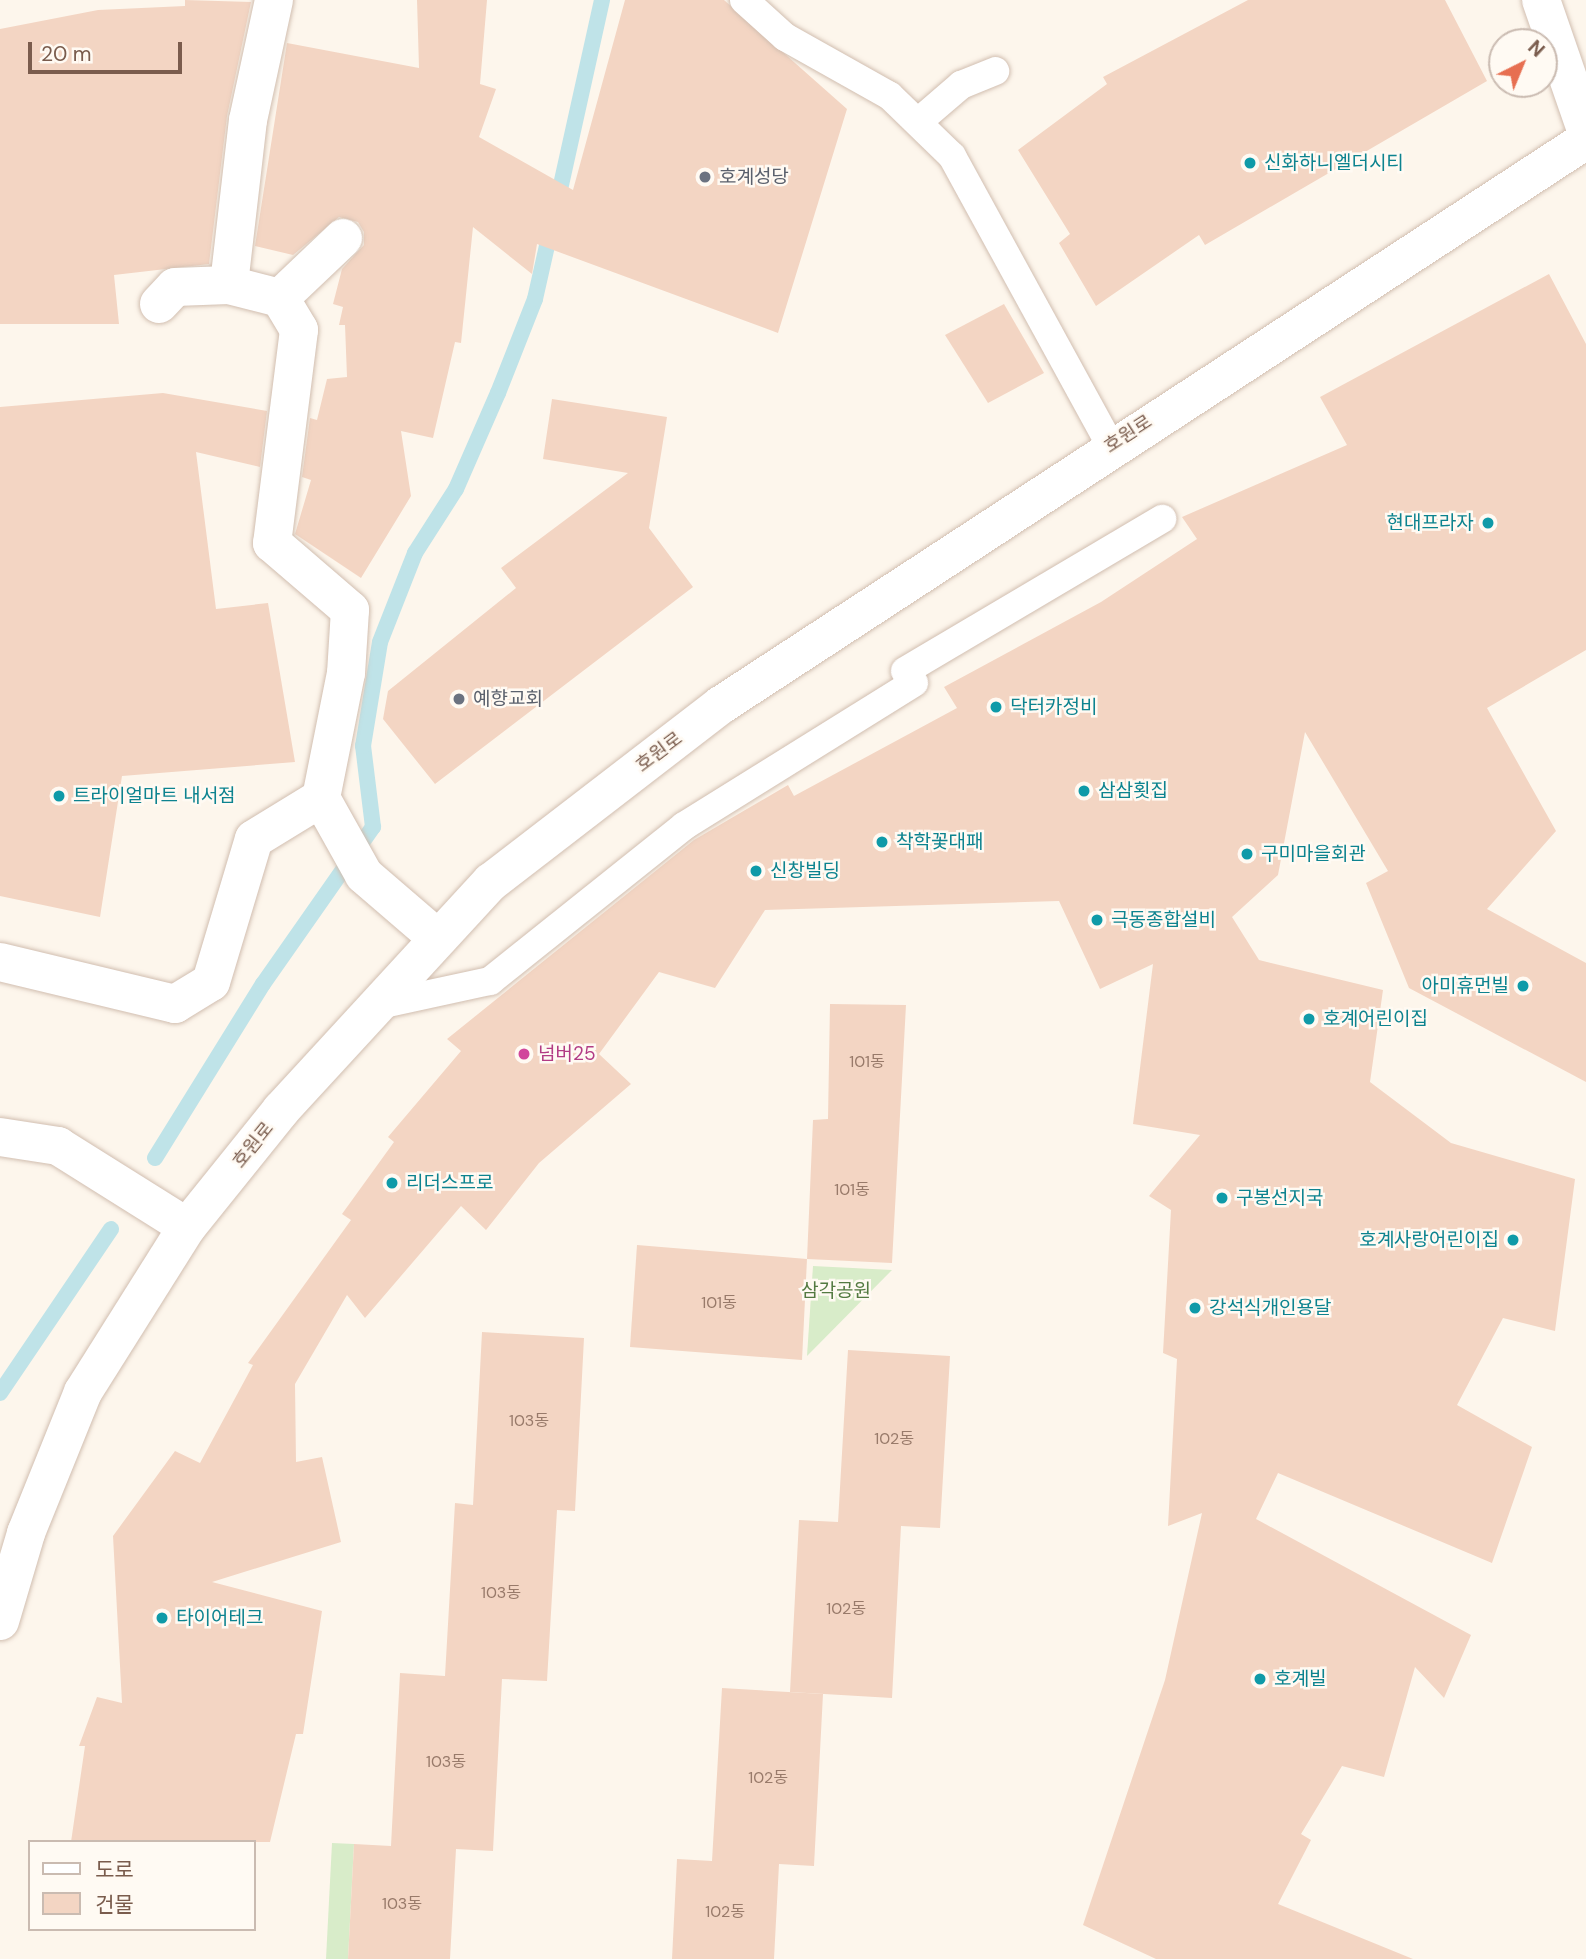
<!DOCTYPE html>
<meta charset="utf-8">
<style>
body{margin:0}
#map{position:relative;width:1586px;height:1959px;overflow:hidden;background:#fdf6ec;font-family:"DM Sans","Noto Sans KR",sans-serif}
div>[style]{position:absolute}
.green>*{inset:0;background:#d8ecc9}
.stream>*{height:16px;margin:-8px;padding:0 8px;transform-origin:8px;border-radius:8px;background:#bfe3e8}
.building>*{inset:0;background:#f3d5c3}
.roads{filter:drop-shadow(0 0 2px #d1beb0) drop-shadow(0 0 2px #d1beb0)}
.lane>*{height:28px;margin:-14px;padding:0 14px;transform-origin:14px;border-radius:14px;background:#fff}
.street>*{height:38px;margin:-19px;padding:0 19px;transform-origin:19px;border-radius:19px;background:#fff}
.secondary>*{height:38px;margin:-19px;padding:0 19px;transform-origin:19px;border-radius:19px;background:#fff}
.dots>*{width:19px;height:19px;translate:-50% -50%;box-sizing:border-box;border:4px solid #fffaf3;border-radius:50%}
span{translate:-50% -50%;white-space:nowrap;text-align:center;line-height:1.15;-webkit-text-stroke:5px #fffaf3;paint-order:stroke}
.number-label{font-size:16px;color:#987a6a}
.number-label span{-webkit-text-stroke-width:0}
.culture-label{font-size:19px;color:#0d838f}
.left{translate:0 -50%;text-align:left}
.right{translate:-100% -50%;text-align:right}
.worship-label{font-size:19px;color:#5b616d}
.street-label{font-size:19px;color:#7a5c4d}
.hotel-label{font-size:19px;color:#b23c85}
.park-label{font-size:19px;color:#537a41}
.legend{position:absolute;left:28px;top:1840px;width:228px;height:91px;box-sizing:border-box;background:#fffaf3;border:2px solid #cabbb1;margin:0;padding:9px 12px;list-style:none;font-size:21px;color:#7a5c4d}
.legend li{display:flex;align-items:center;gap:14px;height:35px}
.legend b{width:35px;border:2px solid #cabbb1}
.north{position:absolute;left:1488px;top:28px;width:70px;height:70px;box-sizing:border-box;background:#fffaf3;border:2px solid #cabbb1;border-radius:50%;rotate:43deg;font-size:19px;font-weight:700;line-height:28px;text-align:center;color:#7a5c4d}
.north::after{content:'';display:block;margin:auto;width:24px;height:32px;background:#e76f51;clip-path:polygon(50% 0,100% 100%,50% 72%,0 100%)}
.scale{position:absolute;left:28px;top:42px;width:154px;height:32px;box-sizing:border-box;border:4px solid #7a5c4d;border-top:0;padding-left:9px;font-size:21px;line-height:24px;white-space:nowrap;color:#7a5c4d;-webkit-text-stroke:5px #fffaf3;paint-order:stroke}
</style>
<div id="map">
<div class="green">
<i style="clip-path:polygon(813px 1266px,892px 1270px,807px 1356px)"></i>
<i style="clip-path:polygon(332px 1843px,354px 1844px,348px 1959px,326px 1959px)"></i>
</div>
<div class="stream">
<i style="left:557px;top:203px;width:208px;rotate:-77.5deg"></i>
<i style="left:155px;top:1158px;width:205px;rotate:-58.2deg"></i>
<i style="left:263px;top:984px;width:192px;rotate:-55deg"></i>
<i style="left:373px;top:827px;width:82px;rotate:-97deg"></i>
<i style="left:363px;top:746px;width:105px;rotate:-80.7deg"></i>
<i style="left:380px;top:642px;width:96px;rotate:-68.5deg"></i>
<i style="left:415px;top:553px;width:76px;rotate:-57.4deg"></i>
<i style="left:456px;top:489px;width:105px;rotate:-66.4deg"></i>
<i style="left:498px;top:393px;width:101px;rotate:-68.5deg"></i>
<i style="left:535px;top:299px;width:73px;rotate:-77.3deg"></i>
<i style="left:0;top:1393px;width:198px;rotate:-55.9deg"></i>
</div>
<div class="building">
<i style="clip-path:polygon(185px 0,251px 2px,227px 116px,209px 264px,114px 275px,119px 324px,0 324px,0 29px,98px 10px,185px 6px)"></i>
<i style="clip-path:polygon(417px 0,487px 0,480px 84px,496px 89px,479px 137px,573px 190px,625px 0,724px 0,847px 109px,778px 333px,537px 244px,532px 274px,473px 227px,461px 343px,455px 342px,433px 438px,401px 431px,411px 496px,361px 578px,295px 534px,311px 480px,302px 477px,310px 418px,317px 420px,327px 379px,347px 377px,345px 325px,339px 325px,343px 307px,333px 304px,342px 269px,364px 245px,364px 232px,358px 222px,339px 217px,293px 255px,255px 246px,287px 43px,419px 68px)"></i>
<i style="clip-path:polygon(1248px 0,1445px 0,1487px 81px,1205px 245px,1199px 235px,1096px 306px,1059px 243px,1070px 234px,1018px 150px,1107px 84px,1103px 77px)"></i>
<i style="clip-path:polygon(1549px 274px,1586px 344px,1586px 650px,1487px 708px,1556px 831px,1487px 909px,1586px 963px,1586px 1082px,1409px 988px,1366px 883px,1388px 871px,1305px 732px,1278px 875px,1232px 917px,1259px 960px,1383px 990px,1370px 1082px,1451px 1143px,1575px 1179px,1555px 1331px,1503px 1318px,1457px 1405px,1532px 1447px,1492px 1563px,1278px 1473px,1256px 1519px,1471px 1635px,1444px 1698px,1415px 1667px,1384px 1777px,1342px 1766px,1301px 1834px,1311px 1840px,1278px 1904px,1413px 1959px,1156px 1959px,1083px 1925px,1165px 1680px,1202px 1513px,1168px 1526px,1177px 1359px,1163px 1353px,1171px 1210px,1149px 1196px,1200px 1135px,1133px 1124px,1153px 964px,1100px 989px,1059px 901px,765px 910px,715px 988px,659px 972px,599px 1054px,631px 1084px,539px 1163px,486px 1230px,461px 1206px,365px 1318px,347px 1295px,295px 1384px,296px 1462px,322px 1457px,341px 1542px,212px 1582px,322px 1611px,303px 1734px,296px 1734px,270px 1842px,71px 1842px,85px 1746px,79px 1746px,97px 1697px,122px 1703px,113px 1536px,175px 1451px,200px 1463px,253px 1365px,248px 1363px,351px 1220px,342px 1214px,394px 1142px,388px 1137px,461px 1051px,447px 1039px,694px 840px,788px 785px,794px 796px,957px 708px,944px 687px,1101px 602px,1197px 539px,1182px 517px,1347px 445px,1320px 397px)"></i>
<i style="clip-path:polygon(1004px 304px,1044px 373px,988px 403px,945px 335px)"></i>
<i style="clip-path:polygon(163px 393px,267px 411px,260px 467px,196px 452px,216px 609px,268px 603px,295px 762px,122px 776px,100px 917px,0 896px,0 407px)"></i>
<i style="clip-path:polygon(552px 399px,667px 417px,649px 528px,693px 587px,435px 784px,383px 719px,388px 691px,516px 588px,501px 568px,628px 473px,543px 459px)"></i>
<i style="clip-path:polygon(830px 1004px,906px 1005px,892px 1263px,807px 1259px,813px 1120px,828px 1119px)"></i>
<i style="clip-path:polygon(637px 1245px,807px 1259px,802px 1360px,630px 1347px)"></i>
<i style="clip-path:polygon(482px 1332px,584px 1338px,575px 1511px,557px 1510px,547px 1681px,502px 1679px,493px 1851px,456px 1849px,450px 1959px,348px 1959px,354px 1844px,391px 1846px,400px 1673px,445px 1676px,455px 1503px,473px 1505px)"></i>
<i style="clip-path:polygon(848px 1350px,950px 1356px,940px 1528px,901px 1526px,892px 1698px,790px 1692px,799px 1520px,838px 1522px)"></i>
<i style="clip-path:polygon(722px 1688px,823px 1694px,814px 1866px,779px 1864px,774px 1959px,672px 1959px,677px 1859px,712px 1861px)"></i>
</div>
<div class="roads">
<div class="lane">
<i style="left:744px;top:0;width:55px;rotate:42.1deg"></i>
<i style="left:785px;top:37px;width:120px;rotate:29.3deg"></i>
<i style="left:890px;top:96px;width:86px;rotate:44.1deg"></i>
<i style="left:952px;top:156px;width:329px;rotate:61.3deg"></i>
<i style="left:918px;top:122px;width:57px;rotate:-40.7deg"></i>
<i style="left:961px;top:85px;width:37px;rotate:-22deg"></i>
<i style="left:905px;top:671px;width:299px;rotate:-30.6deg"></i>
<i style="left:374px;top:1006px;width:119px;rotate:-12.2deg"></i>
<i style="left:490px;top:981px;width:248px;rotate:-38.6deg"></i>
<i style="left:684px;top:826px;width:271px;rotate:-31.9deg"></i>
</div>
<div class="street">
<i style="left:274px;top:0;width:123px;rotate:102.2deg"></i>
<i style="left:248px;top:120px;width:166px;rotate:96.6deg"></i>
<i style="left:229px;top:285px;width:53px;rotate:14.3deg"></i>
<i style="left:280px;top:298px;width:37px;rotate:59deg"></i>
<i style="left:299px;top:330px;width:215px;rotate:97.2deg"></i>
<i style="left:272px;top:543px;width:103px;rotate:40.7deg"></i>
<i style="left:350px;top:610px;width:63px;rotate:93.6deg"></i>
<i style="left:346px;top:673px;width:127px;rotate:101.3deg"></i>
<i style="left:321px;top:798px;width:88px;rotate:60.8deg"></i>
<i style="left:364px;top:875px;width:95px;rotate:40.7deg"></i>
<i style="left:280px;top:298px;width:87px;rotate:-43.6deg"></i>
<i style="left:159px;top:304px;width:23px;rotate:-47deg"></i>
<i style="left:175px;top:287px;width:54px;rotate:-2.1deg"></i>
<i style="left:0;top:962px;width:180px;rotate:13.5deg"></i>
<i style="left:175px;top:1004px;width:42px;rotate:-31.4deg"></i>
<i style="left:211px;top:982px;width:149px;rotate:-73.3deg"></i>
<i style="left:254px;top:839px;width:79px;rotate:-31.5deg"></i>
<i style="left:0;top:1137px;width:59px;rotate:8.8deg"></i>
<i style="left:58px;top:1146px;width:152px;rotate:32.1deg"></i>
</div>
<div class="secondary">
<i style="left:1541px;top:0;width:138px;rotate:70.9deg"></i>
<i style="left:0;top:1621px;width:92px;rotate:-73.5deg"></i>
<i style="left:26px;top:1533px;width:152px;rotate:-68deg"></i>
<i style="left:83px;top:1392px;width:195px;rotate:-57.8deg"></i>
<i style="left:187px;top:1227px;width:150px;rotate:-51.2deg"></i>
<i style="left:281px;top:1110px;width:310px;rotate:-47.4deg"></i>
<i style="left:491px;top:882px;width:290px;rotate:-37.6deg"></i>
<i style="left:721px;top:705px;width:1033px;rotate:-33.15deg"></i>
</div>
</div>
<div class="dots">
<i style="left:1250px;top:163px;background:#0f9aa8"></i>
<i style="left:705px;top:177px;background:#6b7280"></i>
<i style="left:1488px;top:523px;background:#0f9aa8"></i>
<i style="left:459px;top:699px;background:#6b7280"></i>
<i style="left:996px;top:707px;background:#0f9aa8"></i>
<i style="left:1084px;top:791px;background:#0f9aa8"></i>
<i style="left:59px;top:796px;background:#0f9aa8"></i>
<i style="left:882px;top:842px;background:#0f9aa8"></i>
<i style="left:1247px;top:854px;background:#0f9aa8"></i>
<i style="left:756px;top:871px;background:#0f9aa8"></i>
<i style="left:1097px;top:920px;background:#0f9aa8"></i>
<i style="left:1523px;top:986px;background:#0f9aa8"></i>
<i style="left:1309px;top:1019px;background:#0f9aa8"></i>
<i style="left:524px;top:1054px;background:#d1479c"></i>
<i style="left:392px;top:1183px;background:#0f9aa8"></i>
<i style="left:1222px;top:1198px;background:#0f9aa8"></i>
<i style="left:1513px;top:1240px;background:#0f9aa8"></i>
<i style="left:1195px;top:1308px;background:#0f9aa8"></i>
<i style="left:162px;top:1618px;background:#0f9aa8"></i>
<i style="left:1260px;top:1679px;background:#0f9aa8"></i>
</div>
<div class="number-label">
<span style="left:867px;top:1062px">101동</span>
<span style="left:852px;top:1190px">101동</span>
<span style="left:719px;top:1303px">101동</span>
<span style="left:529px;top:1421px">103동</span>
<span style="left:894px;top:1439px">102동</span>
<span style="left:501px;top:1593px">103동</span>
<span style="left:846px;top:1609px">102동</span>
<span style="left:446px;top:1762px">103동</span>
<span style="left:768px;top:1778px">102동</span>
<span style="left:402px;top:1904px">103동</span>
<span style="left:725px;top:1912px">102동</span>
</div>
<div class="culture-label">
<span class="left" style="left:1264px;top:163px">신화하니엘더시티</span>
<span class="right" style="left:1474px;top:523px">현대프라자</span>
<span class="left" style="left:1010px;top:707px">닥터카정비</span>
<span class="left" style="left:1098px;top:791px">삼삼횟집</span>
<span class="left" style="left:73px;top:796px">트라이얼마트 내서점</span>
<span class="left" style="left:896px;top:842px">착학꽃대패</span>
<span class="left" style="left:1261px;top:854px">구미마을회관</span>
<span class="left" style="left:770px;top:871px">신창빌딩</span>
<span class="left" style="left:1111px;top:920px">극동종합설비</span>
<span class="right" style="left:1509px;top:986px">아미휴먼빌</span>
<span class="left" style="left:1323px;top:1019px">호계어린이집</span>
<span class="left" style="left:406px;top:1183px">리더스프로</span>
<span class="left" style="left:1236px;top:1198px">구봉선지국</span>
<span class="right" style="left:1499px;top:1240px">호계사랑어린이집</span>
<span class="left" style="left:1209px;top:1308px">강석식개인용달</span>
<span class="left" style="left:176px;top:1618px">타이어테크</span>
<span class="left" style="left:1274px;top:1679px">호계빌</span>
</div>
<div class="worship-label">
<span class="left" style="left:719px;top:177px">호계성당</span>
<span class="left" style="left:473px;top:699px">예향교회</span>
</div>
<div class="street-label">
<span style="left:1128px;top:434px;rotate:-33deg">호원로</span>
<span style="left:659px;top:752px;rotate:-37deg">호원로</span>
<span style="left:253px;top:1145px;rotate:-51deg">호원로</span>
</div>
<div class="hotel-label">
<span class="left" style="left:538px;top:1054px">넘버25</span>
</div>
<div class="park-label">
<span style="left:836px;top:1291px">삼각공원</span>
</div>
<ul class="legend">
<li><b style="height:9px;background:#fff"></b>도로</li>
<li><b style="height:19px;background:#f3d5c3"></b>건물</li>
</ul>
<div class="north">N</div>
<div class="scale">20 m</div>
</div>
